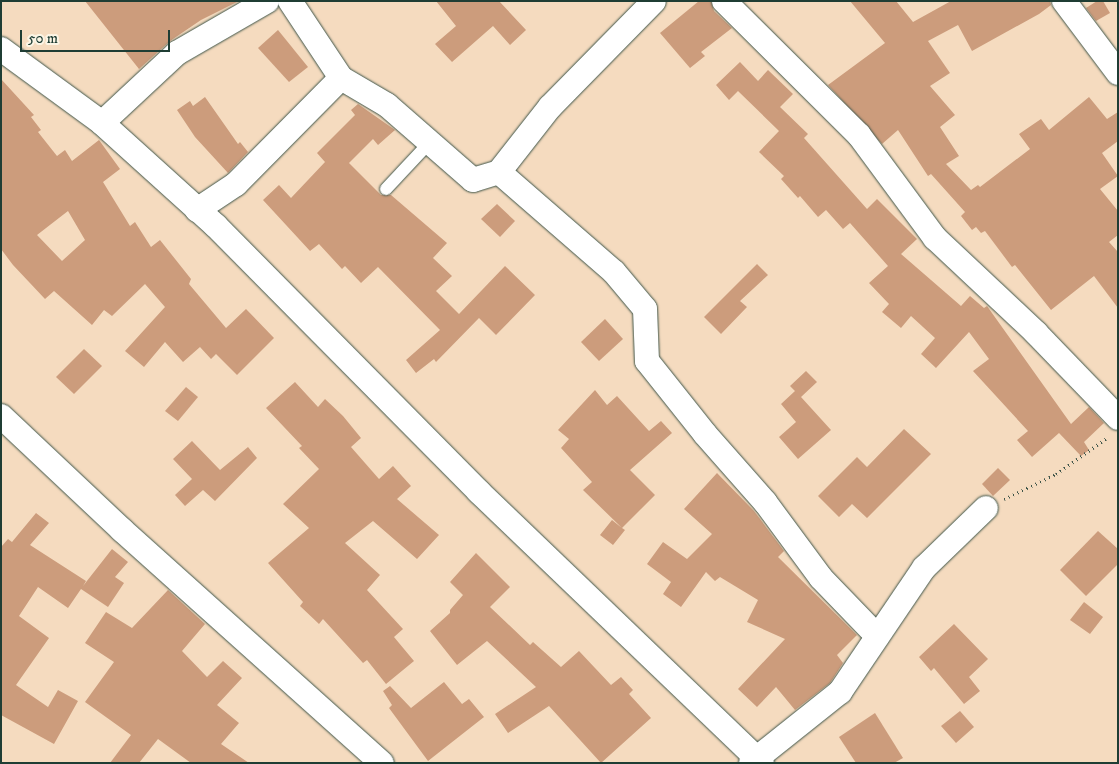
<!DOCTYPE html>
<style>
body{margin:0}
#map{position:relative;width:1119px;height:764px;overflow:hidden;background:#f5dbbf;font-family:"IM FELL DW Pica",serif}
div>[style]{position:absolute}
.building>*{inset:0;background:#cc9c7c}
.path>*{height:3px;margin-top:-1.5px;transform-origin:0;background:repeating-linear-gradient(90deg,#3f5549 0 1px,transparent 0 5px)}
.roads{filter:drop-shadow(0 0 1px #3f5549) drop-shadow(0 0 1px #3f5549)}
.service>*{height:12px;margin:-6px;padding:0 6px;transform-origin:6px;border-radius:6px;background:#fff}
.minor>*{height:24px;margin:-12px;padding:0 12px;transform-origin:12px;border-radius:12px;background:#fff}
span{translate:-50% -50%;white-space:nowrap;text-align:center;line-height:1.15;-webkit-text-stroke:4px #fcf5e5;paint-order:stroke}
.frame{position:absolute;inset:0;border:2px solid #1f3d34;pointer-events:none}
.scale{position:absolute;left:20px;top:30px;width:150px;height:22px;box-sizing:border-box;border:2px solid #1f3d34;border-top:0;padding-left:6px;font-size:15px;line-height:18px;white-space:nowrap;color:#1f3d34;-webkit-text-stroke:4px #fcf5e5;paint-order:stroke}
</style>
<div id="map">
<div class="building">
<i style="clip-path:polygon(85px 1px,239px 1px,201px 20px,170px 41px,139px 69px)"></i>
<i style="clip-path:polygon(436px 1px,499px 1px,526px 30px,510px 45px,493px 26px,452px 62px,435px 44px,456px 26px)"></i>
<i style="clip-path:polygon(699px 1px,711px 1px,714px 11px,732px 28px,701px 52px,705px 56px,690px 68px,660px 33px)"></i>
<i style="clip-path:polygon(850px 1px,896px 1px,913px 22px,951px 1px,1050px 1px,1051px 5px,1039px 14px,972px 51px,958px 25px,928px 41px,950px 73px,930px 86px,955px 115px,940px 127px,959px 156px,946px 164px,971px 190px,978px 185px,980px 187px,1030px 149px,1019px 134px,1041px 119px,1049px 130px,1089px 97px,1107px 119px,1118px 112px,1118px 141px,1102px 153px,1118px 176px,1100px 189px,1118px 211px,1118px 235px,1109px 242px,1118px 252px,1118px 308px,1094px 276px,1051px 310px,1015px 265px,1012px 267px,985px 231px,981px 233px,976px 227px,972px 230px,961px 216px,965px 212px,931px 174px,928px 176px,898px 130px,882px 144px,828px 85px,885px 43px)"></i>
<i style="clip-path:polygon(1097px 1px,1103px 1px,1110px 13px,1096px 21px,1086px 8px)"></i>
<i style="clip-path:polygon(278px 30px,308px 67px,289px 82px,258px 48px)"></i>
<i style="clip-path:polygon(740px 62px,758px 81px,768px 70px,793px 94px,780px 107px,808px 134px,804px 138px,867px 209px,877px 199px,917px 239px,901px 254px,961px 306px,970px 296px,984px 308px,987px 306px,1071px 424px,1089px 407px,1104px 423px,1084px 442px,1089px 450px,1081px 456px,1059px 433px,1032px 457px,1017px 440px,1028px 431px,973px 371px,989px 359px,969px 332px,936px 368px,921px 354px,935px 338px,911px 316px,901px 328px,882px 312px,889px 304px,869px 283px,888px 266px,850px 223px,843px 229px,826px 210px,818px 217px,800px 196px,798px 198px,781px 179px,784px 176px,759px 152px,779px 131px,738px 91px,729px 100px,716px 85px)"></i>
<i style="clip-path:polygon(evenodd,1px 79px,34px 115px,31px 117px,41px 130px,38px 132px,57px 156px,65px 150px,72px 161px,99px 140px,120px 169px,103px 182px,130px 226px,135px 222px,151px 247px,160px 240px,191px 279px,189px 284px,226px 328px,246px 309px,274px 338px,237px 375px,216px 354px,211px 359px,200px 347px,183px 362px,165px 342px,144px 367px,125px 351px,165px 307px,145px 284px,112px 316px,104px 310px,92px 325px,54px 291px,45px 299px,13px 265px,1px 249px,1px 79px,68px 211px,85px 240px,62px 261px,37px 235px,68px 211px)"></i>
<i style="clip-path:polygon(205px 97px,238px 144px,240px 142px,248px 152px,228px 173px,195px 137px,177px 110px,190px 101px,193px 106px)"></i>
<i style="clip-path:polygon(358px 104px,395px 130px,378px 145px,373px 139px,349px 163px,381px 195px,391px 195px,447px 243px,433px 258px,452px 276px,436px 291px,459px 314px,505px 266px,535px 295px,496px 335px,479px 318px,436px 362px,434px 359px,416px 373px,406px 360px,440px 330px,378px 267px,361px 283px,345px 266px,342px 269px,319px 244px,310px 251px,263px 200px,279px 185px,291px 198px,325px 162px,317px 153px,355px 115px,351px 110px)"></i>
<i style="clip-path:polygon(497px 204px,515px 221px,500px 237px,481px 219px)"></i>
<i style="clip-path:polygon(757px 264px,768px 275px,740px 301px,747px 307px,721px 334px,704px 317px)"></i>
<i style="clip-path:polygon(605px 319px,623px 339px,599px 361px,581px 342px)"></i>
<i style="clip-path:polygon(84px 349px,102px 366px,74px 394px,56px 377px)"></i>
<i style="clip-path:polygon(806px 371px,817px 382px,801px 397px,831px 430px,798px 459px,779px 437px,796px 422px,781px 404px,795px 391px,790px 386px)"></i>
<i style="clip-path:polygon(295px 382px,318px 407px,325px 399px,343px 416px,361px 438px,351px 447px,379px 479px,393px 466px,411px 486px,397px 499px,439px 535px,417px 559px,373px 521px,345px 543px,380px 575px,367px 590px,403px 629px,394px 637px,414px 661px,386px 684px,367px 660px,363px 663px,323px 619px,319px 624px,300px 606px,303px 602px,268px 563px,309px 528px,283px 504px,319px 469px,299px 448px,302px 446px,266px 408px)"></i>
<i style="clip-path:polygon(186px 387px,198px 397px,178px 421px,165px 411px)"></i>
<i style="clip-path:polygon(595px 390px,607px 405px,617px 396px,649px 431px,661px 421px,672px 433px,630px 470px,655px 495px,622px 528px,625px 530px,613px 545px,600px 535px,612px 520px,622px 528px,583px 490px,592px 482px,561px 448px,569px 439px,558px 430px)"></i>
<i style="clip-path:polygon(904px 429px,931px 454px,867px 518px,852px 504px,839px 517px,818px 496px,857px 457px,867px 467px)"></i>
<i style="clip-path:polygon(192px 441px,220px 470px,248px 447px,257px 458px,215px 501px,203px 490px,185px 506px,175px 495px,192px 479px,173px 459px)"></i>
<i style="clip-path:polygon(998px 468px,1010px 480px,993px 496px,982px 484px)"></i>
<i style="clip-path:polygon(717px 473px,754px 511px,784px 551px,778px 557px,857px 635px,837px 655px,843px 663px,830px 683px,795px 710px,776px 687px,757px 707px,738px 689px,785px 639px,747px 622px,758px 600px,720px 577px,715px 581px,706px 572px,681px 607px,663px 594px,671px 582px,647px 564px,663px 542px,687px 559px,712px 534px,684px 509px)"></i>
<i style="clip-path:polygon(36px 513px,49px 523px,30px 545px,86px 581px,83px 586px,112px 549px,128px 562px,115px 577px,124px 583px,108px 607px,81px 589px,68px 608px,38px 587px,19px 616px,49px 638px,16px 685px,48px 707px,58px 690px,78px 701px,54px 744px,1px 715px,1px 547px,8px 539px,12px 542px)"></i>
<i style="clip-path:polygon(1098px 531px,1118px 549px,1118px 564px,1086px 596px,1060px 570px)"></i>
<i style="clip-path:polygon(476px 553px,510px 587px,490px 607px,530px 645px,533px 642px,561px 667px,579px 651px,611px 685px,621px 677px,633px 690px,629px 694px,651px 718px,601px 763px,549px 706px,508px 733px,495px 714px,536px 687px,487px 641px,457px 665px,430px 631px,450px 613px,450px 610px,463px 595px,450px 582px)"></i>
<i style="clip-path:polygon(168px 590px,205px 624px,182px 651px,207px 677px,223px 661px,242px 678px,217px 705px,239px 723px,221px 744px,249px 763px,191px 763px,158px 739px,139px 763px,110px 763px,131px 735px,85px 702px,114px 662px,85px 643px,106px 612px,132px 628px)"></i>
<i style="clip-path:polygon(1084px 602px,1103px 617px,1090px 634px,1070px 620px)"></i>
<i style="clip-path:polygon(954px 624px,988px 659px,969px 677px,980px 691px,964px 704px,934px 668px,931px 671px,919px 657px)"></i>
<i style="clip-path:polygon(444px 682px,462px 704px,469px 699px,484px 717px,428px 761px,389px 708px,392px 705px,383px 691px,390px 686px,411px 708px)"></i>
<i style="clip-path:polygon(960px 711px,974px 727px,956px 743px,941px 726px)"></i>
<i style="clip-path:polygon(875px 713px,903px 758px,894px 763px,856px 763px,839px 737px)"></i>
</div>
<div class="path">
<i style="left:1004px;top:499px;width:58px;rotate:-25.7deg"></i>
<i style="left:1056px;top:474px;width:64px;rotate:-35.4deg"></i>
</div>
<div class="roads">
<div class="service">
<i style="left:386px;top:189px;width:63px;rotate:-46.9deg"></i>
</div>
<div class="minor">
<i style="left:290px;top:1px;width:92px;rotate:56.5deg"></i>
<i style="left:341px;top:78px;width:53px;rotate:30.4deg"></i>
<i style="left:387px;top:105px;width:114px;rotate:41.1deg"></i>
<i style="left:473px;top:180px;width:27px;rotate:-17deg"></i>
<i style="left:499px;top:172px;width:152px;rotate:41deg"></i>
<i style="left:614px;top:272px;width:48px;rotate:50deg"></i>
<i style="left:645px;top:309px;width:52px;rotate:87.8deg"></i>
<i style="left:647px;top:361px;width:93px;rotate:51.5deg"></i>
<i style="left:705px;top:434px;width:91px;rotate:48.6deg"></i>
<i style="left:765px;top:502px;width:94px;rotate:53.6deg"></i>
<i style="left:821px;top:578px;width:81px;rotate:46deg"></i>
<i style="left:724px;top:1px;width:190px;rotate:44.8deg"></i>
<i style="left:859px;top:135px;width:128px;rotate:53.6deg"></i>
<i style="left:935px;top:238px;width:139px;rotate:43.2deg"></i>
<i style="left:1036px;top:333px;width:118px;rotate:46deg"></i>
<i style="left:1064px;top:1px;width:90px;rotate:53.1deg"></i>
<i style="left:1px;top:49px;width:125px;rotate:36.2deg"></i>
<i style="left:102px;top:123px;width:154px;rotate:42.1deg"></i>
<i style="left:216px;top:226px;width:374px;rotate:45.3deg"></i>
<i style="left:479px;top:492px;width:392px;rotate:43.8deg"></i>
<i style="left:102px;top:123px;width:103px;rotate:-43deg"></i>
<i style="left:177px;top:53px;width:104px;rotate:-30deg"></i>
<i style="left:499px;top:172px;width:83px;rotate:-51.9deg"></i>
<i style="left:550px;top:107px;width:148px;rotate:-45.5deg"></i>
<i style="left:197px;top:210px;width:47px;rotate:-33.7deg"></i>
<i style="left:236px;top:184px;width:149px;rotate:-45.3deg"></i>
<i style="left:1px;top:416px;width:166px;rotate:43.3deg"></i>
<i style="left:122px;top:530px;width:349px;rotate:41.9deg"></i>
<i style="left:751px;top:763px;width:114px;rotate:-38.6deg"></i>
<i style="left:840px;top:692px;width:150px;rotate:-55.9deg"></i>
<i style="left:924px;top:568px;width:86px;rotate:-44.1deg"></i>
</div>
</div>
<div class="frame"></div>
<div class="scale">50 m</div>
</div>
